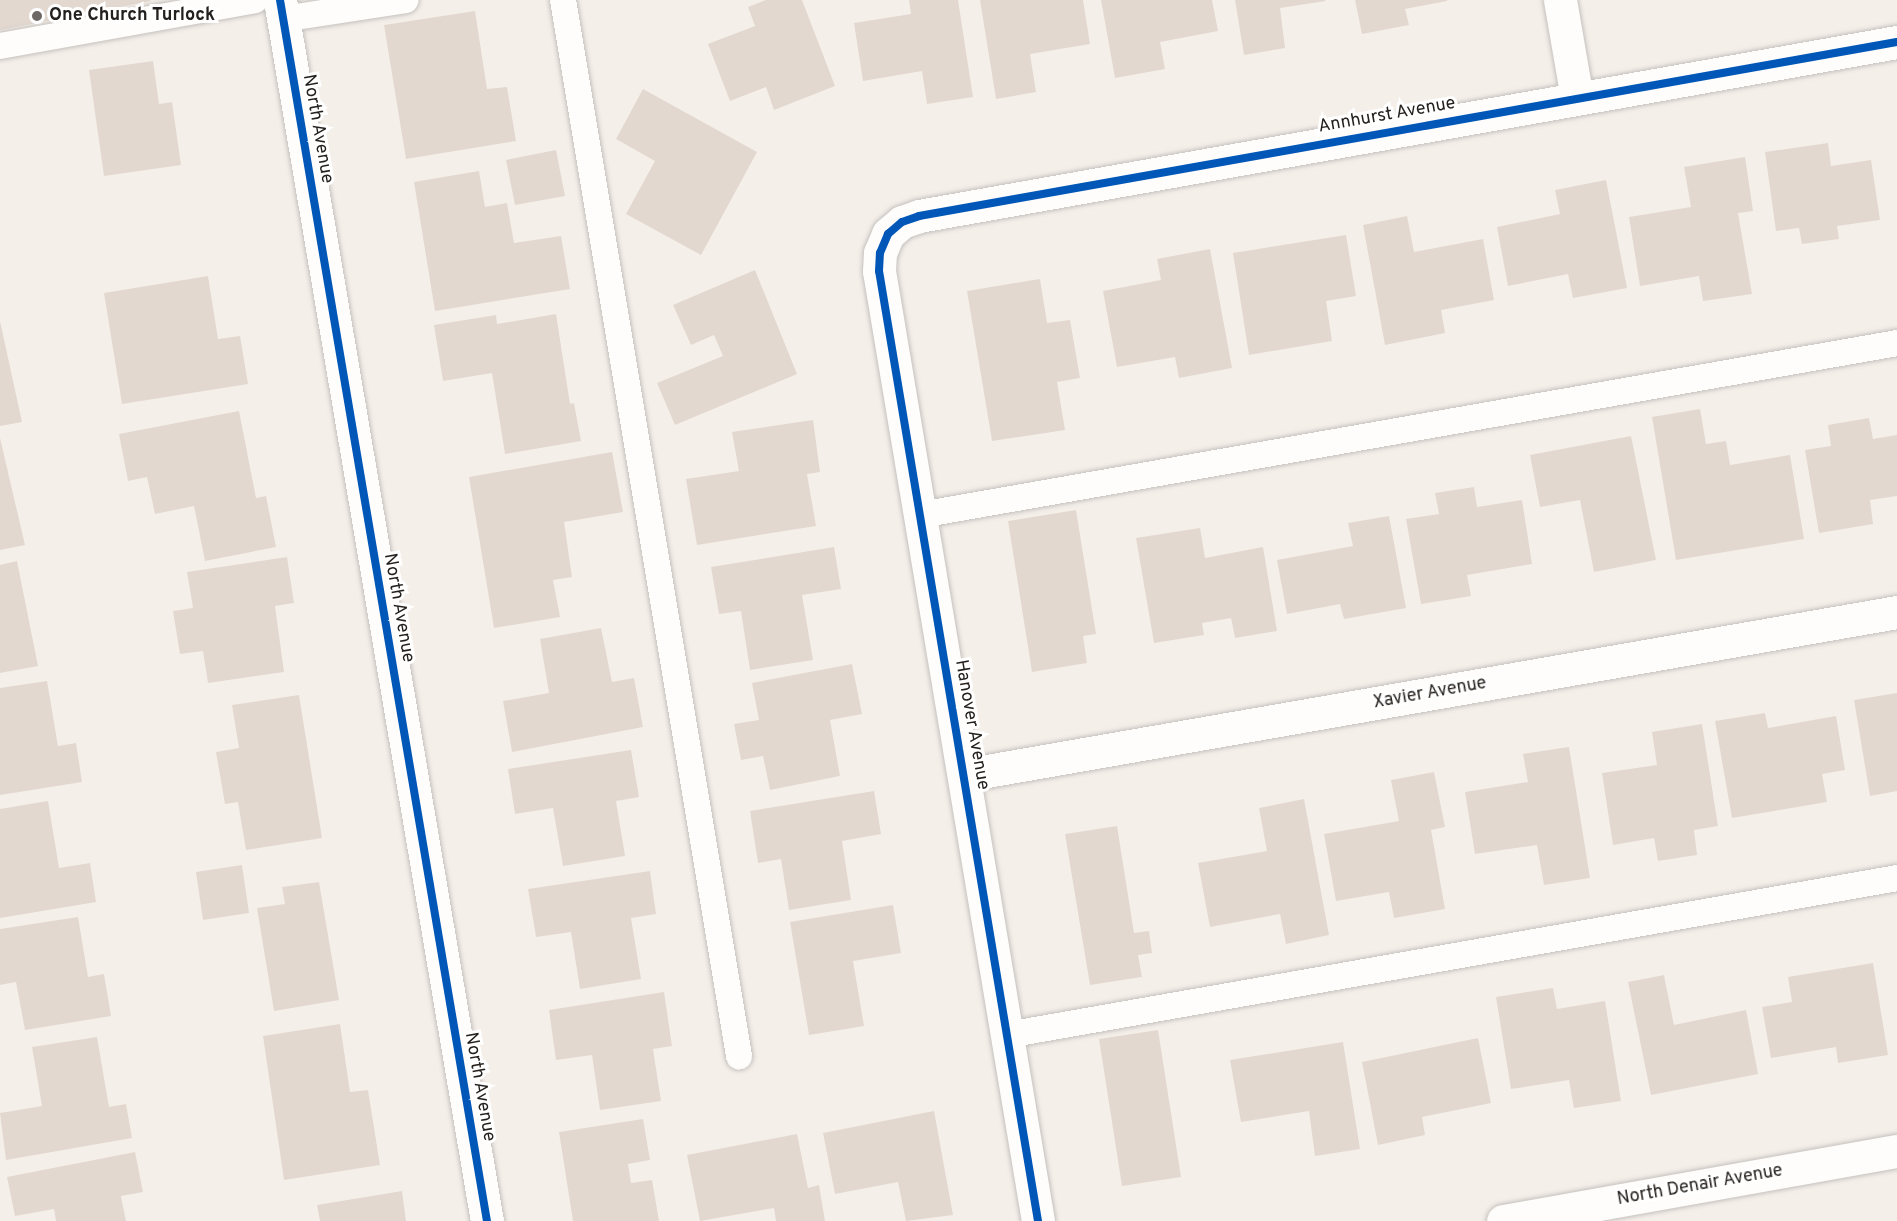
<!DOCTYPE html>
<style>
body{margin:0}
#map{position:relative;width:1897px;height:1221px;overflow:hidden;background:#f5efea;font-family:Overpass,sans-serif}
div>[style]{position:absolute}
.building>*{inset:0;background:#e3d8d0}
.roads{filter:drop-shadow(0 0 2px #c5c1bd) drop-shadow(0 0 2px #c5c1bd)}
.service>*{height:26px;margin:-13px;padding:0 13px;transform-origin:13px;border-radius:13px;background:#fefdfc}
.minor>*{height:33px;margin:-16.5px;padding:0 16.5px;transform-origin:16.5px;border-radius:16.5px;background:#fefdfc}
.cycleway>*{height:8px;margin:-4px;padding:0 4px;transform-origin:4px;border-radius:4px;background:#0057b8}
.dots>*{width:16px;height:16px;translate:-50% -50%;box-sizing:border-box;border:3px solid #fff;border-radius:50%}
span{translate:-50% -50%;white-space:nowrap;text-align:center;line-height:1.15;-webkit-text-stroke:6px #fff;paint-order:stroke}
.poi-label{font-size:18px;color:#24201d;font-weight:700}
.left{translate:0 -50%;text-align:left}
.street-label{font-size:18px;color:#24201d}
</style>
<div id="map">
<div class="building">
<i style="clip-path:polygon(0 0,150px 0,151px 1px,0 30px)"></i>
<i style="clip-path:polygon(766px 0,802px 0,835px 86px,774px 110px,766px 87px,730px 101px,708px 44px,755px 26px,748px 7px)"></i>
<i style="clip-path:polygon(909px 0,958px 0,973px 97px,927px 104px,922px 71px,863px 81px,854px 23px,911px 14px)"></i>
<i style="clip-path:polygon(980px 0,1083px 0,1090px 44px,1030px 54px,1036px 92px,996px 99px)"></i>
<i style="clip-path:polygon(1101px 0,1212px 0,1218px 31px,1160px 42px,1165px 69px,1115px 78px)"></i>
<i style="clip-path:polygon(1235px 0,1325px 0,1326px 1px,1280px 8px,1285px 48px,1244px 55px)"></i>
<i style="clip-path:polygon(1355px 0,1447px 0,1447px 1px,1405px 9px,1409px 25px,1362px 34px)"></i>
<i style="clip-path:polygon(475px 11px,487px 89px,507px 87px,516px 141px,406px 159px,384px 25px)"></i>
<i style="clip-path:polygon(153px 61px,159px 104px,172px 102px,181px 165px,104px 176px,89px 70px)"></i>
<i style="clip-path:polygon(643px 89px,757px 152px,701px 255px,626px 214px,655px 161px,616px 139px)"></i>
<i style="clip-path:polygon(1828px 143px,1831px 166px,1871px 160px,1880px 220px,1837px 226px,1839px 239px,1802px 244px,1799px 228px,1776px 231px,1765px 152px)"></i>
<i style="clip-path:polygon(556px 150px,565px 196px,515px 205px,506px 160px)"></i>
<i style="clip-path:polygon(1745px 157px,1753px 211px,1738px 213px,1752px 294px,1703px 301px,1699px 276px,1640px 286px,1629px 217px,1691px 207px,1684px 167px)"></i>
<i style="clip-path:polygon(479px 171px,485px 207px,507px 203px,514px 243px,561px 236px,570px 289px,435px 311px,414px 182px)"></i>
<i style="clip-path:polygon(1606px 180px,1627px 288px,1573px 298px,1568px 274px,1508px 286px,1497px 227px,1560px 214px,1555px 190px)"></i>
<i style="clip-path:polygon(1407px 216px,1414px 252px,1483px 239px,1494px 300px,1441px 310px,1445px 333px,1385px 345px,1363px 225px)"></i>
<i style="clip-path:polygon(1346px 235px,1356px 296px,1326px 301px,1332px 341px,1249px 355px,1233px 253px)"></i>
<i style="clip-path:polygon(1210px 249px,1232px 368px,1179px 378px,1175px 357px,1117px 367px,1103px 291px,1161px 280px,1157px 259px)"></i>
<i style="clip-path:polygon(755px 270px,797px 374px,675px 425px,657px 383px,723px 356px,714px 335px,691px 345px,673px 305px)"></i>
<i style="clip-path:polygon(208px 276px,218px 339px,240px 336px,248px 384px,122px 404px,104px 293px)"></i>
<i style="clip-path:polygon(1040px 279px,1047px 323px,1070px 320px,1080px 378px,1057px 382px,1065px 430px,992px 441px,967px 291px)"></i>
<i style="clip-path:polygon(556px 314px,570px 404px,574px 403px,581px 441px,505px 454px,492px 373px,443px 381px,434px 325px,496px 315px,497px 324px)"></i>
<i style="clip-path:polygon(0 321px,22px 422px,0 426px)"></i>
<i style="clip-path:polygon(1700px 409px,1706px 444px,1726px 441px,1730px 465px,1790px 455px,1804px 539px,1676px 560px,1652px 417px)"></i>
<i style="clip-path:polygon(239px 411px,256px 498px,266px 496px,276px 547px,205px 561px,194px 506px,155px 514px,147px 477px,128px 481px,119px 434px)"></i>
<i style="clip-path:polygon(1869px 418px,1873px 439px,1897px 435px,1897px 496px,1870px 500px,1873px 524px,1819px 533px,1805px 450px,1831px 446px,1828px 425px)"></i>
<i style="clip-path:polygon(813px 420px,820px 472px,807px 474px,816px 526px,697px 545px,686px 479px,739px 471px,732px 432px)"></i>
<i style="clip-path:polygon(1631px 436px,1656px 560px,1594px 572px,1580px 500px,1540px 507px,1530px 455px)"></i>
<i style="clip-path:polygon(0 438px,25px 545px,0 550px)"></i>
<i style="clip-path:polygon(612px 452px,623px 512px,564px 522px,572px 577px,553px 580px,560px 617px,494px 628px,469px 477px)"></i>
<i style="clip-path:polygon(1474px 487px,1477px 507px,1522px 500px,1532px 564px,1467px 575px,1471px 596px,1421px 604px,1406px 519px,1439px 514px,1435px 493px)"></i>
<i style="clip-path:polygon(1076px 510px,1096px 634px,1083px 636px,1087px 663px,1032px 672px,1008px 521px)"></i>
<i style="clip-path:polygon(1389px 516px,1406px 608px,1344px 619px,1340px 604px,1287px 614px,1277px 560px,1353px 546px,1348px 523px)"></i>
<i style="clip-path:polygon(1200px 528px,1205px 558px,1263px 547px,1277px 631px,1235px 638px,1231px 618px,1202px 623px,1204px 635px,1154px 643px,1136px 538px)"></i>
<i style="clip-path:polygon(834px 547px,841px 589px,802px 595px,813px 660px,750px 670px,741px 611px,719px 614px,711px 567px)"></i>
<i style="clip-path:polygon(287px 557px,294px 603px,275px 606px,284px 672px,208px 683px,203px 651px,180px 654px,173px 611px,193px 608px,187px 572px)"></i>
<i style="clip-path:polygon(17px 561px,38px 666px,0 673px,0 565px)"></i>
<i style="clip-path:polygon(601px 628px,612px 682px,634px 678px,643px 727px,512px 752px,503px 701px,549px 693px,540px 639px)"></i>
<i style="clip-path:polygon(852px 664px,862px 714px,830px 720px,840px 776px,770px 790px,763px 756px,741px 760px,734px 724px,759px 720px,752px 683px)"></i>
<i style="clip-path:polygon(47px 681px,58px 746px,76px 743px,82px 782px,0 795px,0 688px)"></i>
<i style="clip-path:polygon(1897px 693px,1897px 791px,1870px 796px,1854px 700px)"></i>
<i style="clip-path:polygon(299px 695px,322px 838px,246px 850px,238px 802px,225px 804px,216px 752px,239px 748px,232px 705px)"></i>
<i style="clip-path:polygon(1765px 713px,1768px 728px,1836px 716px,1845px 770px,1822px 774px,1827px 802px,1732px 818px,1715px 721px)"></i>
<i style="clip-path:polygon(1702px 724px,1718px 826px,1694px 830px,1697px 855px,1658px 861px,1654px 838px,1613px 845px,1602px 773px,1657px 765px,1652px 732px)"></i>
<i style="clip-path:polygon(1569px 747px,1590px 878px,1544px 885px,1537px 845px,1475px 854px,1465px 792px,1528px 782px,1523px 754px)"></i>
<i style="clip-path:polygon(631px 750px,639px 797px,616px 801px,625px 856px,563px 866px,553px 808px,515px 814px,508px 769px)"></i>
<i style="clip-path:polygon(1434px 772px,1445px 827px,1431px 830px,1445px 909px,1394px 918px,1389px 892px,1336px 901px,1324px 834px,1399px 821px,1391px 780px)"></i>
<i style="clip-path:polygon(874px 791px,881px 834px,842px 841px,851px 900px,789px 910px,781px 859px,758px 863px,750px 811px)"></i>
<i style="clip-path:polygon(1304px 799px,1329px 935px,1286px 944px,1280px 914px,1210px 927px,1198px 863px,1267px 851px,1259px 808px)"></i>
<i style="clip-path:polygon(48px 801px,59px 868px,90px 863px,96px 902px,0 918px,0 809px)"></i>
<i style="clip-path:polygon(1117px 826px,1134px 933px,1149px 931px,1152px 953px,1138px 955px,1142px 977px,1090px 985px,1065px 834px)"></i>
<i style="clip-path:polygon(242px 865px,249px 913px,203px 920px,196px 872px)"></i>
<i style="clip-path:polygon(650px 871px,656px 914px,631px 918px,641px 979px,580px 989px,571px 932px,536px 937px,528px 889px)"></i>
<i style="clip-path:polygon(319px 882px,339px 1000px,274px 1011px,257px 908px,285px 904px,282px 887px)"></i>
<i style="clip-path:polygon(893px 905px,901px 953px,853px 961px,864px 1026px,809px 1035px,790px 922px)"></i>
<i style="clip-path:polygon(78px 917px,88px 977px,104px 974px,111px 1016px,25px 1030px,16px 982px,0 985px,0 929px)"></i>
<i style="clip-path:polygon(1873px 963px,1888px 1055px,1838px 1063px,1836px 1047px,1771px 1058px,1762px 1007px,1792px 1002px,1788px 977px)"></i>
<i style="clip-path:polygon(1664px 975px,1674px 1025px,1746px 1010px,1758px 1074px,1651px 1095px,1628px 982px)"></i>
<i style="clip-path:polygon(1553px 988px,1557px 1009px,1605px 1001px,1621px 1101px,1574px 1108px,1569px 1080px,1511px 1089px,1496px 997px)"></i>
<i style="clip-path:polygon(664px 992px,672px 1046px,653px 1049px,661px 1101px,600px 1110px,592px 1055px,556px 1060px,549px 1010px)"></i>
<i style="clip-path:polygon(340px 1024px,350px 1092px,368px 1090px,380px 1165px,284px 1180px,263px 1036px)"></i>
<i style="clip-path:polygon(1158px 1030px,1181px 1177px,1122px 1186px,1099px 1039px)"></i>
<i style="clip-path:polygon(97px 1037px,109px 1107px,126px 1104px,132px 1138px,6px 1160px,0 1113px,42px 1106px,32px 1047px)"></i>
<i style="clip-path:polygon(1478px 1038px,1491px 1103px,1422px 1117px,1425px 1135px,1378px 1145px,1362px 1062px)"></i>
<i style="clip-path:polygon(1343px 1042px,1360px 1149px,1315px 1156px,1309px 1111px,1241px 1122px,1230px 1060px)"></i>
<i style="clip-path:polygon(934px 1111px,953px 1215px,906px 1221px,898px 1182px,835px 1194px,823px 1133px)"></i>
<i style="clip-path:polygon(643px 1119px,650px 1160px,628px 1164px,631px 1183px,652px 1180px,659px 1221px,573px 1221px,559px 1132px)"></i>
<i style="clip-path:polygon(797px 1134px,808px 1188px,819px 1185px,825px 1221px,776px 1221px,774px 1208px,700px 1221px,687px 1155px)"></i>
<i style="clip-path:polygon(135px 1152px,143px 1192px,121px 1196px,126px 1221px,56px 1221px,54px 1209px,15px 1216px,7px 1177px)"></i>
<i style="clip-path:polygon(402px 1191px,406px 1221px,320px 1221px,317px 1205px)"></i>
</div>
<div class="roads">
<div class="service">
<i style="left:563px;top:0;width:1071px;rotate:80.54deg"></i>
<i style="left:283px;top:19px;width:124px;rotate:-8.8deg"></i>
<i style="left:0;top:46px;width:259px;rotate:-10.2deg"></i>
<i style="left:920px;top:515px;width:992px;rotate:-9.98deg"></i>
<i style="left:1007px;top:1035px;width:904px;rotate:-10deg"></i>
</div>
<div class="minor">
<i style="left:280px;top:0;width:1238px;rotate:80.38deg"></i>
<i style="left:1560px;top:0;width:99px;rotate:80.2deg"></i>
<i style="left:964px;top:775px;width:947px;rotate:-9.91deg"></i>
<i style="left:1038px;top:1221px;width:963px;rotate:-99.5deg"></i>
<i style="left:879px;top:271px;width:18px;rotate:-87deg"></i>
<i style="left:880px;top:253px;width:21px;rotate:-67deg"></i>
<i style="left:888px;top:234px;width:18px;rotate:-41deg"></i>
<i style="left:902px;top:222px;width:18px;rotate:-19deg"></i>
<i style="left:919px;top:216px;width:993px;rotate:-10.09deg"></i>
<i style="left:1503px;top:1221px;width:400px;rotate:-10.1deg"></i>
</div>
</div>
<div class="cycleway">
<i style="left:280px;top:0;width:1238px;rotate:80.38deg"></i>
<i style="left:1038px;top:1221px;width:963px;rotate:-99.5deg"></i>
<i style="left:879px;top:271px;width:18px;rotate:-87deg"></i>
<i style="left:880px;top:253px;width:21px;rotate:-67deg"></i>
<i style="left:888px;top:234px;width:18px;rotate:-41deg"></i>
<i style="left:902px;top:222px;width:18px;rotate:-19deg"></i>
<i style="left:919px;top:216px;width:993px;rotate:-10.09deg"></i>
</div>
<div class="dots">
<i style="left:37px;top:16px;background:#6d6865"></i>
</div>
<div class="poi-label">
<span class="left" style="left:49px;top:16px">One Church Turlock</span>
</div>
<div class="street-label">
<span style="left:1387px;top:116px;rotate:-10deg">Annhurst Avenue</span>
<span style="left:317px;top:129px;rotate:80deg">North Avenue</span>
<span style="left:398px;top:608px;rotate:80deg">North Avenue</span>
<span style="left:1430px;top:694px;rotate:-10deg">Xavier Avenue</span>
<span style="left:971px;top:725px;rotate:80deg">Hanover Avenue</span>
<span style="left:479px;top:1087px;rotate:80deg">North Avenue</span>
<span style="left:1700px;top:1186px;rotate:-10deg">North Denair Avenue</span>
</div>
</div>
